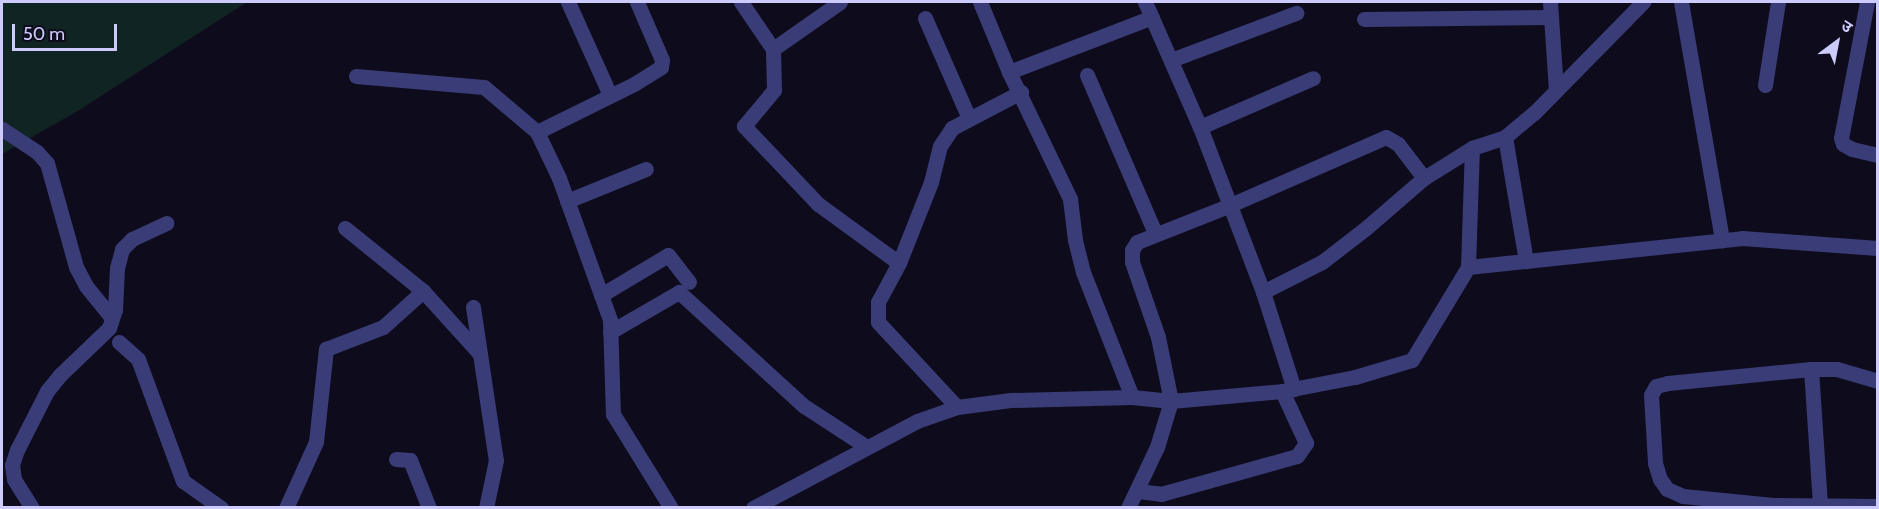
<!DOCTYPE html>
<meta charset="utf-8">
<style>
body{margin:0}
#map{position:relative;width:1879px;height:509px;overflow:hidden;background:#0e0c1c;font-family:Cabin,"Noto Sans Devanagari",sans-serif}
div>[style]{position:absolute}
.green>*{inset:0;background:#102523}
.street>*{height:15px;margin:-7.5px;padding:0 7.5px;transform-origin:7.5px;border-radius:7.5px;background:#3a3c78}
span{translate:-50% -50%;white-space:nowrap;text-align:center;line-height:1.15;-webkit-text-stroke:5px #0e0c1c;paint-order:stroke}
.frame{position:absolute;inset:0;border:3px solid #cdcbfc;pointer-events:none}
.north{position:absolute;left:1807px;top:12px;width:60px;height:60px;-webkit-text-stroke:4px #0e0c1c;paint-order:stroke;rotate:32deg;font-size:16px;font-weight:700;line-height:24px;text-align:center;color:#cdcbfc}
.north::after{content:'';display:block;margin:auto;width:21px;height:27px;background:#cdcbfc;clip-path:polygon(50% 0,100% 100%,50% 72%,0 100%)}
.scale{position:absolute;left:12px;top:24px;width:105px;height:27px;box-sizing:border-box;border:3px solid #cdcbfc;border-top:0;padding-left:8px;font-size:18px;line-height:21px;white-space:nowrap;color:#cdcbfc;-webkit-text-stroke:4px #0e0c1c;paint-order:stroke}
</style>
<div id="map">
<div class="green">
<i style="clip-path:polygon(2px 2px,247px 2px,76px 112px,2px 154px)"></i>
</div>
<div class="street">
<i style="left:568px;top:2px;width:102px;rotate:65.7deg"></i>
<i style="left:741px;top:2px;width:57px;rotate:55.8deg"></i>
<i style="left:840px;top:2px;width:82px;rotate:145deg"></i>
<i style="left:773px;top:49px;width:41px;rotate:88.6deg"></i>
<i style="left:774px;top:90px;width:47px;rotate:129.8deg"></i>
<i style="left:744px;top:126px;width:108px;rotate:46.5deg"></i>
<i style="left:818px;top:204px;width:100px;rotate:36.1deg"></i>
<i style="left:980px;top:2px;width:76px;rotate:67.5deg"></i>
<i style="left:1009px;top:72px;width:141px;rotate:64.3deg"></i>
<i style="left:1070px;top:199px;width:41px;rotate:83deg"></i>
<i style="left:1075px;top:240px;width:33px;rotate:76deg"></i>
<i style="left:1083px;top:272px;width:134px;rotate:68.6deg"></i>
<i style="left:1145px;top:2px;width:137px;rotate:66.3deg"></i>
<i style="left:1200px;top:127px;width:177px;rotate:69.1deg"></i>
<i style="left:1263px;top:292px;width:102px;rotate:72.3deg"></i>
<i style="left:1550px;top:2px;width:87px;rotate:86.1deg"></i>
<i style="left:1681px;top:2px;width:242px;rotate:80.2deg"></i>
<i style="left:1867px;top:2px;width:138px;rotate:100.8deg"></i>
<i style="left:1841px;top:138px;width:6px;rotate:72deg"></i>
<i style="left:1843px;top:144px;width:10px;rotate:29deg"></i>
<i style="left:1852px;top:149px;width:27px;rotate:13deg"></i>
<i style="left:925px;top:18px;width:109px;rotate:66.3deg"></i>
<i style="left:1364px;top:19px;width:186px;rotate:-0.6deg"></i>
<i style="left:1171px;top:60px;width:134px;rotate:-20.6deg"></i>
<i style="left:1009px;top:72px;width:153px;rotate:-21deg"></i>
<i style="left:1087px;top:75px;width:172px;rotate:66.7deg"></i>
<i style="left:356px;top:76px;width:128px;rotate:4.9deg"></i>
<i style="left:484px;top:87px;width:70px;rotate:40.3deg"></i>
<i style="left:537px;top:132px;width:51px;rotate:64.4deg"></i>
<i style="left:559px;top:178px;width:151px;rotate:70.2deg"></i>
<i style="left:610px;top:320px;width:94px;rotate:88.2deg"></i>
<i style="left:613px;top:414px;width:110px;rotate:58.3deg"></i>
<i style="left:1765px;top:85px;width:84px;rotate:-81.1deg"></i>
<i style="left:1200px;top:127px;width:123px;rotate:-23.4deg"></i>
<i style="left:2px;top:129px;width:42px;rotate:33.3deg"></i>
<i style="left:37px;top:152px;width:15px;rotate:48deg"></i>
<i style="left:47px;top:163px;width:108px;rotate:74.4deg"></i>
<i style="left:76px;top:267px;width:21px;rotate:62deg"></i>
<i style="left:86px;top:286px;width:41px;rotate:50.9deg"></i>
<i style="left:537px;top:132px;width:108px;rotate:-26.3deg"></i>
<i style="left:634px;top:84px;width:32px;rotate:-32deg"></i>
<i style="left:661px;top:67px;width:7px;rotate:-82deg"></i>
<i style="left:662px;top:60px;width:63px;rotate:-113.3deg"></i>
<i style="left:1505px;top:137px;width:126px;rotate:80.4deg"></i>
<i style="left:567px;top:201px;width:85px;rotate:-22.1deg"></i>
<i style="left:345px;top:228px;width:100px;rotate:38.9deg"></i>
<i style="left:423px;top:291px;width:85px;rotate:47.9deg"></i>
<i style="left:1468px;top:267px;width:276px;rotate:-6deg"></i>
<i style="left:1742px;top:238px;width:136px;rotate:4.2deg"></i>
<i style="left:1263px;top:292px;width:66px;rotate:-27deg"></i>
<i style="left:1322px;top:262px;width:56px;rotate:-37.7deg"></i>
<i style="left:1366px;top:228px;width:77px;rotate:-40.8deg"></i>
<i style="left:1424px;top:178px;width:57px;rotate:-32deg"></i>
<i style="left:1472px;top:148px;width:35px;rotate:-18deg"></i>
<i style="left:1505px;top:137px;width:38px;rotate:-40deg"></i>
<i style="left:1534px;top:113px;width:156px;rotate:-45.5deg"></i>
<i style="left:601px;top:295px;width:78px;rotate:-30.8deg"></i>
<i style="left:668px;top:255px;width:34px;rotate:52deg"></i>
<i style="left:473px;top:307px;width:155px;rotate:81.5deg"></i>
<i style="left:496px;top:460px;width:49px;rotate:101.8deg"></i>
<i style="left:610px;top:332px;width:80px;rotate:-30.1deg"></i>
<i style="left:679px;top:292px;width:169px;rotate:42.4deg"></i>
<i style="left:804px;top:406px;width:75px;rotate:33.1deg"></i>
<i style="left:119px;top:342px;width:25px;rotate:42deg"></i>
<i style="left:138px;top:359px;width:130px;rotate:69.8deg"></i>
<i style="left:183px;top:481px;width:47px;rotate:35.4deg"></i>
<i style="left:1811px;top:369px;width:135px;rotate:86.2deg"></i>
<i style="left:1878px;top:381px;width:43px;rotate:-163.7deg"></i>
<i style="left:1837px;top:369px;width:26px;rotate:180deg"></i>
<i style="left:1811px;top:369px;width:144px;rotate:174.4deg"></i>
<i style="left:1668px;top:383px;width:12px;rotate:166deg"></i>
<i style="left:1656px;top:386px;width:10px;rotate:119deg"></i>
<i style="left:1651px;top:395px;width:68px;rotate:86.6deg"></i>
<i style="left:1655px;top:463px;width:17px;rotate:73deg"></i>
<i style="left:1660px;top:479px;width:12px;rotate:55deg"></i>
<i style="left:1667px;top:489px;width:17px;rotate:24deg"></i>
<i style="left:1683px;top:496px;width:90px;rotate:5.7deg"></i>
<i style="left:1773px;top:505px;width:105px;rotate:0.5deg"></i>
<i style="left:957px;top:407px;width:116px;rotate:-132.9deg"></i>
<i style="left:878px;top:322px;width:20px;rotate:-90deg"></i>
<i style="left:878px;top:302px;width:44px;rotate:-61.7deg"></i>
<i style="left:899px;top:263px;width:87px;rotate:-68.4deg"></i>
<i style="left:931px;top:182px;width:37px;rotate:-76deg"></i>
<i style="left:940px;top:146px;width:22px;rotate:-56deg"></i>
<i style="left:952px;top:128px;width:78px;rotate:-27.6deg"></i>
<i style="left:396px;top:459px;width:14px;rotate:4deg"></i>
<i style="left:410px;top:460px;width:52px;rotate:68.4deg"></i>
<i style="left:1138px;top:491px;width:23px;rotate:7deg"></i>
<i style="left:1161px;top:494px;width:141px;rotate:-15.6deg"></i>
<i style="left:1297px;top:456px;width:16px;rotate:-55deg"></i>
<i style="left:1306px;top:443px;width:57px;rotate:-114.8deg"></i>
<i style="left:32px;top:508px;width:34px;rotate:-122deg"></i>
<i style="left:14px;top:479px;width:14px;rotate:-98deg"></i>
<i style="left:12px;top:465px;width:16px;rotate:-72deg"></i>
<i style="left:17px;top:450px;width:66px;rotate:-63deg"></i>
<i style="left:47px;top:391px;width:21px;rotate:-51deg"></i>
<i style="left:60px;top:375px;width:68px;rotate:-43.8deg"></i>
<i style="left:109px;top:328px;width:19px;rotate:-72deg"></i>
<i style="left:115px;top:310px;width:42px;rotate:-87.3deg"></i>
<i style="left:117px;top:268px;width:20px;rotate:-75deg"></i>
<i style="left:122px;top:249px;width:14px;rotate:-45deg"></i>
<i style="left:132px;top:239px;width:38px;rotate:-25deg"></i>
<i style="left:286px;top:508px;width:72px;rotate:-65.6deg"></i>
<i style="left:316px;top:442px;width:94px;rotate:-83.9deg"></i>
<i style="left:326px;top:349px;width:61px;rotate:-21.1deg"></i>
<i style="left:383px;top:327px;width:54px;rotate:-42deg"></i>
<i style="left:753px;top:508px;width:186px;rotate:-27.9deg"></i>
<i style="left:917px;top:421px;width:42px;rotate:-19.3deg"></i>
<i style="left:957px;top:407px;width:54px;rotate:-7.4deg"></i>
<i style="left:1011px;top:400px;width:121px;rotate:-1.4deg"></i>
<i style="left:1132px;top:397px;width:39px;rotate:6deg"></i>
<i style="left:1171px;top:401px;width:111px;rotate:-5.1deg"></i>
<i style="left:1282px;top:391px;width:74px;rotate:-10.9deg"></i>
<i style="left:1355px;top:377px;width:59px;rotate:-16.6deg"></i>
<i style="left:1412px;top:360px;width:109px;rotate:-58.9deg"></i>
<i style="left:1468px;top:267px;width:119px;rotate:-88.1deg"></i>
<i style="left:1128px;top:508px;width:68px;rotate:-64.6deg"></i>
<i style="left:1157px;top:447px;width:48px;rotate:-73.1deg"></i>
<i style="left:1171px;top:401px;width:65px;rotate:-101.5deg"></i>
<i style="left:1158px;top:337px;width:79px;rotate:-109.1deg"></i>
<i style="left:1132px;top:262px;width:12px;rotate:-90deg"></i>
<i style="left:1132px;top:250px;width:9px;rotate:-58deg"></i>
<i style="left:1137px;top:242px;width:98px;rotate:-21.6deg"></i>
<i style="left:1228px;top:206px;width:172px;rotate:-23.6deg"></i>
<i style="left:1386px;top:137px;width:14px;rotate:30deg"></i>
<i style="left:1398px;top:144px;width:43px;rotate:52.6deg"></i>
</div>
<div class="frame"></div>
<div class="north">उ</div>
<div class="scale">50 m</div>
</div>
